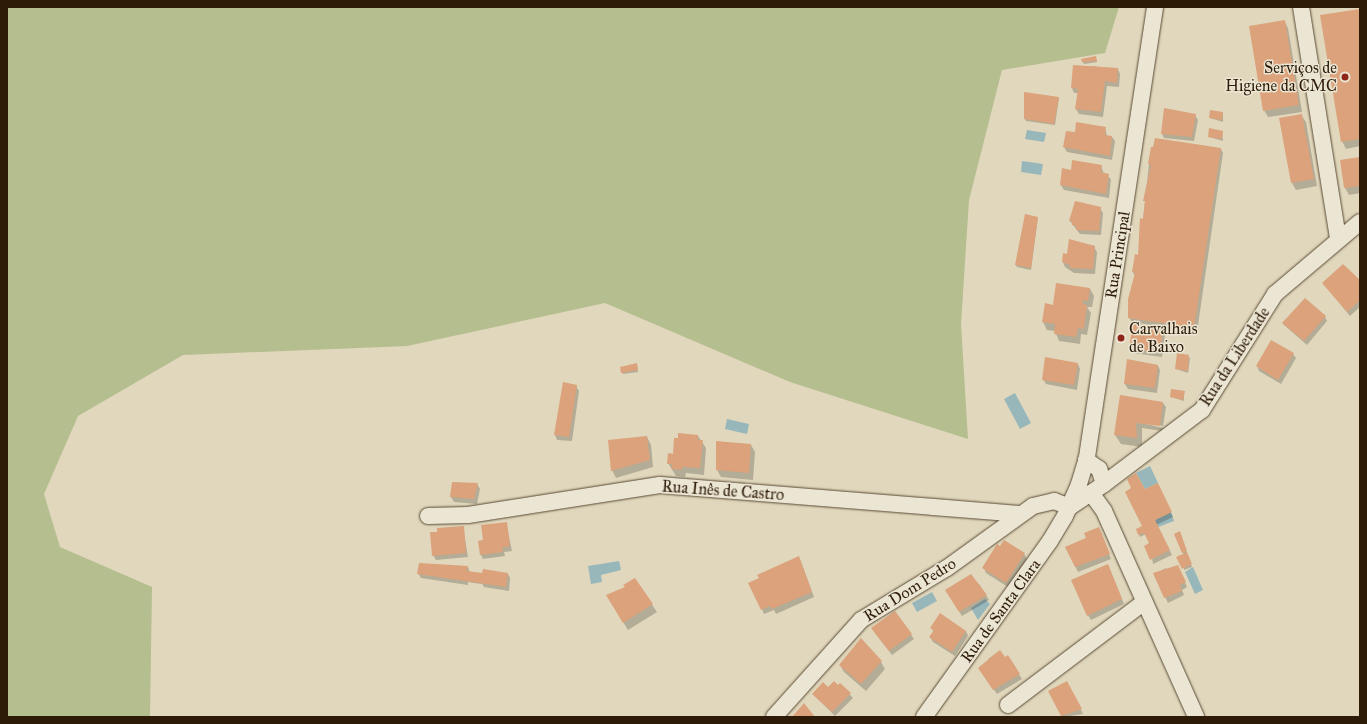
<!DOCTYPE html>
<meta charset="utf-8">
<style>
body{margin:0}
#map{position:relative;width:1367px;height:724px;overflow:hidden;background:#e0d7bc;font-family:"IM FELL Great Primer",serif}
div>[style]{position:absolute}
.green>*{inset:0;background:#b5be8f}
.water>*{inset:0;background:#98b7bb}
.shadow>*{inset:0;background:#0003}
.building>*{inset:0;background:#dba27b}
.roads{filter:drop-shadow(0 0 1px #5a4a34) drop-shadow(0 0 1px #5a4a34)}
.minor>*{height:16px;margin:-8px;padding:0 8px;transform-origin:8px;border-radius:8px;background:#ebe5d3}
.dots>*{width:11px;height:11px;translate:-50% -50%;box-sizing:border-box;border:2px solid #ebe5d3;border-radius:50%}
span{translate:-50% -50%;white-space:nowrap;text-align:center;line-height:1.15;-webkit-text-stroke:3px #ebe5d3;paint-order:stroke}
.poi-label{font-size:16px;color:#2d1b07}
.right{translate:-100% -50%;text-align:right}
.left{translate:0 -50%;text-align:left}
.street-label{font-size:16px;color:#2d1b07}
.frame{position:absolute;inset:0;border:8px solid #2d1b07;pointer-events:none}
</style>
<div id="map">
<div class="green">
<i style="clip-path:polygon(7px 7px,1119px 7px,1105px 53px,1002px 70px,969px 200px,961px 324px,968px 439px,790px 382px,605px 303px,407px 346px,183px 355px,78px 416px,44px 494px,60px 547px,152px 587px,150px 717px,7px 717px)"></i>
</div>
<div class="water">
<i style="clip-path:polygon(1027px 130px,1046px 133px,1044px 142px,1025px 139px)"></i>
<i style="clip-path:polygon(1022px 161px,1043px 164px,1041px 175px,1021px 172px)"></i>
<i style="clip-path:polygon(1015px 393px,1031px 423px,1020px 429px,1004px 399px)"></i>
<i style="clip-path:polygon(727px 419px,749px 424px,747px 434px,725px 429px)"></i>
<i style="clip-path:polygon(1150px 466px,1158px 483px,1145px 489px,1136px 473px)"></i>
<i style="clip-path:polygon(1171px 512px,1174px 521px,1158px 527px,1155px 520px)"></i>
<i style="clip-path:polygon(619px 561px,621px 570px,601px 575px,602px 582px,591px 584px,588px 566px)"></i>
<i style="clip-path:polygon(1193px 567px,1203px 590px,1195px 594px,1185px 572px)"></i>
<i style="clip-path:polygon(932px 592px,937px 601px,917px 612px,912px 603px)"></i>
<i style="clip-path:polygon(985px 599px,990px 604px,978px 620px,971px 608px)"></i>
</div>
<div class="shadow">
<i style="clip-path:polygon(1360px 11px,1360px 146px,1346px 149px,1342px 141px)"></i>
<i style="clip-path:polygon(1284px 21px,1288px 28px,1302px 112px,1268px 117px,1264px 110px)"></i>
<i style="clip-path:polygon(1096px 59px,1097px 62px,1084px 64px,1082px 60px)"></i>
<i style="clip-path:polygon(1091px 66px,1118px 69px,1120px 74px,1119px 87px,1107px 86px,1103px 117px,1079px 114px,1076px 109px,1078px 93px,1074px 93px,1072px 88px,1074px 67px,1091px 68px)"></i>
<i style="clip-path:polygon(1059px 98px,1055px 125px,1026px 121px,1025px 119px)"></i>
<i style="clip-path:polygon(1223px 113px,1223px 122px,1210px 118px)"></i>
<i style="clip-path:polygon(1195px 115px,1198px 120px,1194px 141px,1164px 138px,1162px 134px)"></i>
<i style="clip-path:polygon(1301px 115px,1306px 122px,1317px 186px,1296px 190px,1292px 183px,1280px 119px)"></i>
<i style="clip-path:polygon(1105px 128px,1107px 136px,1112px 137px,1115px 141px,1112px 160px,1067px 152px,1064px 147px,1075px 133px)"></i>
<i style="clip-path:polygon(1222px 132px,1223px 141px,1209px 137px)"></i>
<i style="clip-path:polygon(1221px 149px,1223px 153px,1197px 332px,1193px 331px,1194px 334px,1181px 333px,1182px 330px,1132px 322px,1129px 317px,1135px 276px,1133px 272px,1139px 256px,1150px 155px)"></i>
<i style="clip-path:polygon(1360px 158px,1360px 193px,1349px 195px,1345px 188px)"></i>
<i style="clip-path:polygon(1101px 166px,1104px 174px,1111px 179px,1109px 198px,1064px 190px,1061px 185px,1071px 171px)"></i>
<i style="clip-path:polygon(1100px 208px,1103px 213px,1101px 235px,1080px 234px,1070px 221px)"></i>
<i style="clip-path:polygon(1038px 217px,1031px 270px,1017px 267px,1016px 265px)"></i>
<i style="clip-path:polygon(1094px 247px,1097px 252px,1095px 274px,1074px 273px,1065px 267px,1063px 262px,1068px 255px)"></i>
<i style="clip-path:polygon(1323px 283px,1360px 285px,1360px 307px,1350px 316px)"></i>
<i style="clip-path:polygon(1090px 289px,1094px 296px,1092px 307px,1087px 307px,1091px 313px,1087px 335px,1081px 334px,1080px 344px,1059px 341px,1055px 331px,1047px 330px,1043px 322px,1046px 305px,1054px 306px)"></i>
<i style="clip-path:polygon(1325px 317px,1327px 321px,1307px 345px,1283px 324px)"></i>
<i style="clip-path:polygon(1163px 330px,1165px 335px,1162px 357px,1133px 353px,1130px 349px)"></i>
<i style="clip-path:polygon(1271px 341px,1293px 354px,1296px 358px,1281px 384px,1259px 371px,1257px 366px)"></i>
<i style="clip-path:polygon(1178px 354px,1190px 358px,1188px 373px,1176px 369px)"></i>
<i style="clip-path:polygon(1128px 360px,1158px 366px,1160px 370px,1157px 393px,1128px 389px,1125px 384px)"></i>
<i style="clip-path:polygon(1078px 364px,1080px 369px,1077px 390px,1046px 384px,1043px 379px)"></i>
<i style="clip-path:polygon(637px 366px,638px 372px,623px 374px,622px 372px)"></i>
<i style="clip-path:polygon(576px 386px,579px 391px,572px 441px,557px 440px,555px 435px)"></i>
<i style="clip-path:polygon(1184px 392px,1184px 401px,1171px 397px)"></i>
<i style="clip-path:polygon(1163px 403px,1166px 407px,1163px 426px,1142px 423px,1163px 428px,1162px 431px,1142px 428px,1142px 447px,1121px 444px,1115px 435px)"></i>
<i style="clip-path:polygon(698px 436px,706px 448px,704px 475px,686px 473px,685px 477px,676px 476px,668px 463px,674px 455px)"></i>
<i style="clip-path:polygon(647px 437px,651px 445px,653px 467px,616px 478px,612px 470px)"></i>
<i style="clip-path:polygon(751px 445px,755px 452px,753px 480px,721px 477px,717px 470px)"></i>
<i style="clip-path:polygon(477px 484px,480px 489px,477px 504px,454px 502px,451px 497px)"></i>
<i style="clip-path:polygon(1160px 489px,1173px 517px,1156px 525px,1172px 555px,1153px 564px,1150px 544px,1146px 534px,1140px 537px,1137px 529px,1143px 526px,1145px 491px)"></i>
<i style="clip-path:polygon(506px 523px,512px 551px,504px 552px,505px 556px,483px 559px,481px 555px,484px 541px)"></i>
<i style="clip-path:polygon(463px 527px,468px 557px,436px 560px,433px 555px)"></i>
<i style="clip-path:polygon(1101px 532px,1111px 559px,1078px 572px,1066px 547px)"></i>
<i style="clip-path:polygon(1180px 534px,1192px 567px,1184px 570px,1184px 555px,1175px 535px)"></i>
<i style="clip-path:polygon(1024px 554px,1027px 559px,1008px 587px,986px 573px,984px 568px)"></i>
<i style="clip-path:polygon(799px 557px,814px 597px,776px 614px,774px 610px,764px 614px,762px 609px)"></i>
<i style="clip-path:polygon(1108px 565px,1124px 604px,1091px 620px,1088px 615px)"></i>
<i style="clip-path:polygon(468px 567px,470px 573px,508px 574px,510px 578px,509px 591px,484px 587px,481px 582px,481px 584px,468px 582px,468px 585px,421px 578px,418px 573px)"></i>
<i style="clip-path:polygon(1166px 568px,1167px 571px,1180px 571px,1187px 587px,1182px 590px,1184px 595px,1168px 603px,1154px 574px)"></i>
<i style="clip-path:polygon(634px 579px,657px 612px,628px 630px,607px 596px,626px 587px)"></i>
<i style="clip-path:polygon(979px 584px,989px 600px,962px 616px,946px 590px)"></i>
<i style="clip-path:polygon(895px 612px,914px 639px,892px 655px,875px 633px)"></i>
<i style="clip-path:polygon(931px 628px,966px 631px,968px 636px,955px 656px,933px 642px,930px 637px,934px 632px)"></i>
<i style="clip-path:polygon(999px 651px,1005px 659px,1008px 657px,1022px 679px,997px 694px,982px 673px,989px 662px,988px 659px)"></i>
<i style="clip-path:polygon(881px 662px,885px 669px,866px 691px,844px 672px,840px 665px)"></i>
<i style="clip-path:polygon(840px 684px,853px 698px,835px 716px,813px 694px)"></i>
<i style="clip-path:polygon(1069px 687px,1083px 714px,1063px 717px,1049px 691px)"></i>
</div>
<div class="building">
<i style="clip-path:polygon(1360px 9px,1360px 139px,1341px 142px,1320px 15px)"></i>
<i style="clip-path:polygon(1285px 20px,1299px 105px,1263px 111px,1249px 26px)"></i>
<i style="clip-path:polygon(1096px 56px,1097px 61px,1082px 62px,1081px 59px)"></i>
<i style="clip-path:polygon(1073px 65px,1118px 68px,1117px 83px,1105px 81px,1101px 112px,1075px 109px,1078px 89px,1071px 88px)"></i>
<i style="clip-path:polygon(1024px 92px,1059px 97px,1054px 124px,1024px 119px)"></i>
<i style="clip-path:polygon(1164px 108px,1196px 114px,1192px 137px,1161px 134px)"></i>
<i style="clip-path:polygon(1210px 110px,1223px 112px,1222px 120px,1209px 118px)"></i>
<i style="clip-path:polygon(1302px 114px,1314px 179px,1291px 183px,1279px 118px)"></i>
<i style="clip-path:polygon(1076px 122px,1106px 127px,1105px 135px,1112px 136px,1110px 156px,1063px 147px,1066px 131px,1075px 132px)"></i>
<i style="clip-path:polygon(1209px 128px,1223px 131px,1222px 139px,1208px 137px)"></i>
<i style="clip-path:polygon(1155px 138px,1221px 148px,1193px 335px,1180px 334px,1181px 326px,1128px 318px,1128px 299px,1135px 273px,1132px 272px,1135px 254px,1138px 255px,1140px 218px,1143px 219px,1145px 201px,1143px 201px,1151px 165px,1148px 164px,1151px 147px,1153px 147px)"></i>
<i style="clip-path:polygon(1360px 157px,1360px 186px,1344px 188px,1340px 160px)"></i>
<i style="clip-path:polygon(1072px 160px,1102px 165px,1101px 172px,1109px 174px,1106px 194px,1060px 185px,1062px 168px,1071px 170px)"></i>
<i style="clip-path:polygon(1075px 201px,1101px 207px,1099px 231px,1076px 230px,1076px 226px,1072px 225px,1072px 221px,1069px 221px)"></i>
<i style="clip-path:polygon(1025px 214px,1038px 217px,1031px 268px,1015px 265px)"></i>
<i style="clip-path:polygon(1069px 239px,1095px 246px,1093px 269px,1070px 268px,1070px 265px,1062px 262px,1063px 253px,1067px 254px)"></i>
<i style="clip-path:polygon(1343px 264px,1360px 280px,1360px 300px,1347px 312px,1322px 283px)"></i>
<i style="clip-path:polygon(1056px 283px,1090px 288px,1088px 301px,1083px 300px,1083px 304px,1087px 305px,1084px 329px,1078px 328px,1076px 337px,1054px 334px,1055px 324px,1042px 322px,1045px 303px,1053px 305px)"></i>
<i style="clip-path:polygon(1305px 298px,1326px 316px,1304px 341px,1282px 323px)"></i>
<i style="clip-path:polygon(1133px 323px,1163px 329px,1160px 352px,1129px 349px)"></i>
<i style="clip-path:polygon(1271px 340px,1294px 353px,1278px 380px,1256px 366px)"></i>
<i style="clip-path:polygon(1177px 353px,1189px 355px,1188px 371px,1175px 369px)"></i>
<i style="clip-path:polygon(1045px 357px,1078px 363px,1074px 385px,1042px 380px)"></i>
<i style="clip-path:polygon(1127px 359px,1158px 365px,1155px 388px,1124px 384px)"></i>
<i style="clip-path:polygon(637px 363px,638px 370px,621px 373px,620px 367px)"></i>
<i style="clip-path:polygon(563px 382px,577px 385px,569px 437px,554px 435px)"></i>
<i style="clip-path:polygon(1171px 389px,1185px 391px,1183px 400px,1170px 397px)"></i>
<i style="clip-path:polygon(1120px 395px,1163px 402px,1160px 426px,1136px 423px,1137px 438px,1114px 435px)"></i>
<i style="clip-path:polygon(678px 433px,698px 435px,698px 440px,703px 440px,700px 468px,682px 467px,682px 470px,671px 469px,672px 464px,667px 464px,668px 453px,673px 454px,674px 438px,678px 438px)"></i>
<i style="clip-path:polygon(647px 436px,650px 460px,611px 471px,608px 440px)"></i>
<i style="clip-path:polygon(716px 441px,751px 444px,749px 473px,716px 470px)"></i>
<i style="clip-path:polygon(1136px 473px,1145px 489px,1158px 483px,1172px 512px,1155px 520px,1170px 550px,1150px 560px,1144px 546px,1149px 543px,1144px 533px,1138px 535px,1136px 529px,1142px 526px,1125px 492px,1131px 488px,1127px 479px)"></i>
<i style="clip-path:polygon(452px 482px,478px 483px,474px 499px,450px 497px)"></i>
<i style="clip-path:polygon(507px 522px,510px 546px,502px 548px,503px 552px,480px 555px,478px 541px,483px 540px,481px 525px)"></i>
<i style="clip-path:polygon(464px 526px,466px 553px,432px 556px,430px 532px,437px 532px,437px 528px)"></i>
<i style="clip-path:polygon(1099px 527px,1110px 554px,1075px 567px,1065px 547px,1086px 538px,1084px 533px)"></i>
<i style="clip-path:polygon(1180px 531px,1187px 551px,1182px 553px,1174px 534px)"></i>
<i style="clip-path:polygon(1004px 540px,1025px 553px,1006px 583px,982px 568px,997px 544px,1000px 546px)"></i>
<i style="clip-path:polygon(1187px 552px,1192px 564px,1182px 569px,1176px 557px)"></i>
<i style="clip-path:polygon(799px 556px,812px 592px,772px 609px,770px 606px,761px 610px,748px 583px,759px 578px,757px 575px)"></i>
<i style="clip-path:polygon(419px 563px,468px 566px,467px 571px,482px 573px,483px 569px,508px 573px,506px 587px,417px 574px)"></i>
<i style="clip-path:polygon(1108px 564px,1122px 599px,1087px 616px,1071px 580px)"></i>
<i style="clip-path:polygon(1178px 565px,1186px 582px,1180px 585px,1182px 591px,1164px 598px,1153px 573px)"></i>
<i style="clip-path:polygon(971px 574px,987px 595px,959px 612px,945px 590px)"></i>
<i style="clip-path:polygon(635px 578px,653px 604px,623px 623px,606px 595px,625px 587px,623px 585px)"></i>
<i style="clip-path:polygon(895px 611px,912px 634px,889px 651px,871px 628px)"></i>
<i style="clip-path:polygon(940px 613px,966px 631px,952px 652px,929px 637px,934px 630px,930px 628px)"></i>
<i style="clip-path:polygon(861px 638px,882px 661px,861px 684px,839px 665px)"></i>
<i style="clip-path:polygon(1000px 650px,1005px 657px,1008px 655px,1020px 674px,993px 690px,978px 668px)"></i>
<i style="clip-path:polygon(834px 681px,838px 685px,840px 683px,851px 693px,832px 712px,812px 694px,823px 682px,828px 687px)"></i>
<i style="clip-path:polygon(1067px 681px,1082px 709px,1061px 716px,1048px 691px)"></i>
<i style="clip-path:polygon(804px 703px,815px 717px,792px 717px)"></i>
</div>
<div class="roads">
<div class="minor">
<i style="left:1301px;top:7px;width:234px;rotate:80.9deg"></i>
<i style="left:1104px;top:484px;width:123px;rotate:-37.1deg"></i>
<i style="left:1202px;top:410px;width:137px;rotate:-57.8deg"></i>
<i style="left:1275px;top:294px;width:111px;rotate:-40.3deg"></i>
<i style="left:1091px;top:493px;width:22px;rotate:54deg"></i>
<i style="left:1104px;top:511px;width:226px;rotate:65.9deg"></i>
<i style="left:428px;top:516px;width:40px;rotate:-1.4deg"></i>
<i style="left:468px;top:515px;width:194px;rotate:-8.9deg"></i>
<i style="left:660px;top:485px;width:360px;rotate:4.6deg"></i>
<i style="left:1008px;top:705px;width:171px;rotate:-37.1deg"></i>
<i style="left:774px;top:717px;width:130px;rotate:-48.1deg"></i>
<i style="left:861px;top:620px;width:100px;rotate:-31.2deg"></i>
<i style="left:947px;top:568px;width:106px;rotate:-35.8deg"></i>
<i style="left:1033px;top:506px;width:22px;rotate:-13deg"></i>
<i style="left:1054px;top:501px;width:17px;rotate:21deg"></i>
<i style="left:1070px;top:507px;width:41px;rotate:-34.1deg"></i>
<i style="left:1104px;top:484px;width:16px;rotate:-108deg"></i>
<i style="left:1099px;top:469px;width:16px;rotate:-145deg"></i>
<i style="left:924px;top:717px;width:216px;rotate:-54.4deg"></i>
<i style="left:1050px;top:541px;width:29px;rotate:-59deg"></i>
<i style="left:1065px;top:516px;width:35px;rotate:-66deg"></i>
<i style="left:1079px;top:484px;width:28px;rotate:-73deg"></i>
<i style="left:1087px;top:457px;width:455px;rotate:-81.4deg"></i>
</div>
</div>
<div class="dots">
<i style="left:1345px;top:77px;background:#8f2418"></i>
<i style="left:1121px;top:338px;background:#8f2418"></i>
</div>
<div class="poi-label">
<span class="right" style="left:1337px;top:77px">Serviços de<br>Higiene da CMC</span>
<span class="left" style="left:1129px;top:338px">Carvalhais<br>de Baixo</span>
</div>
<div class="street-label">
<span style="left:1118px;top:255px;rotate:-81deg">Rua Principal</span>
<span style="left:1235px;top:357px;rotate:-57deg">Rua da Liberdade</span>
<span style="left:723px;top:491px;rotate:4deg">Rua Inês de Castro</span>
<span style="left:910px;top:590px;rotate:-32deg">Rua Dom Pedro</span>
<span style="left:1001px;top:611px;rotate:-54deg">Rua de Santa Clara</span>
</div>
<div class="frame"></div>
</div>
